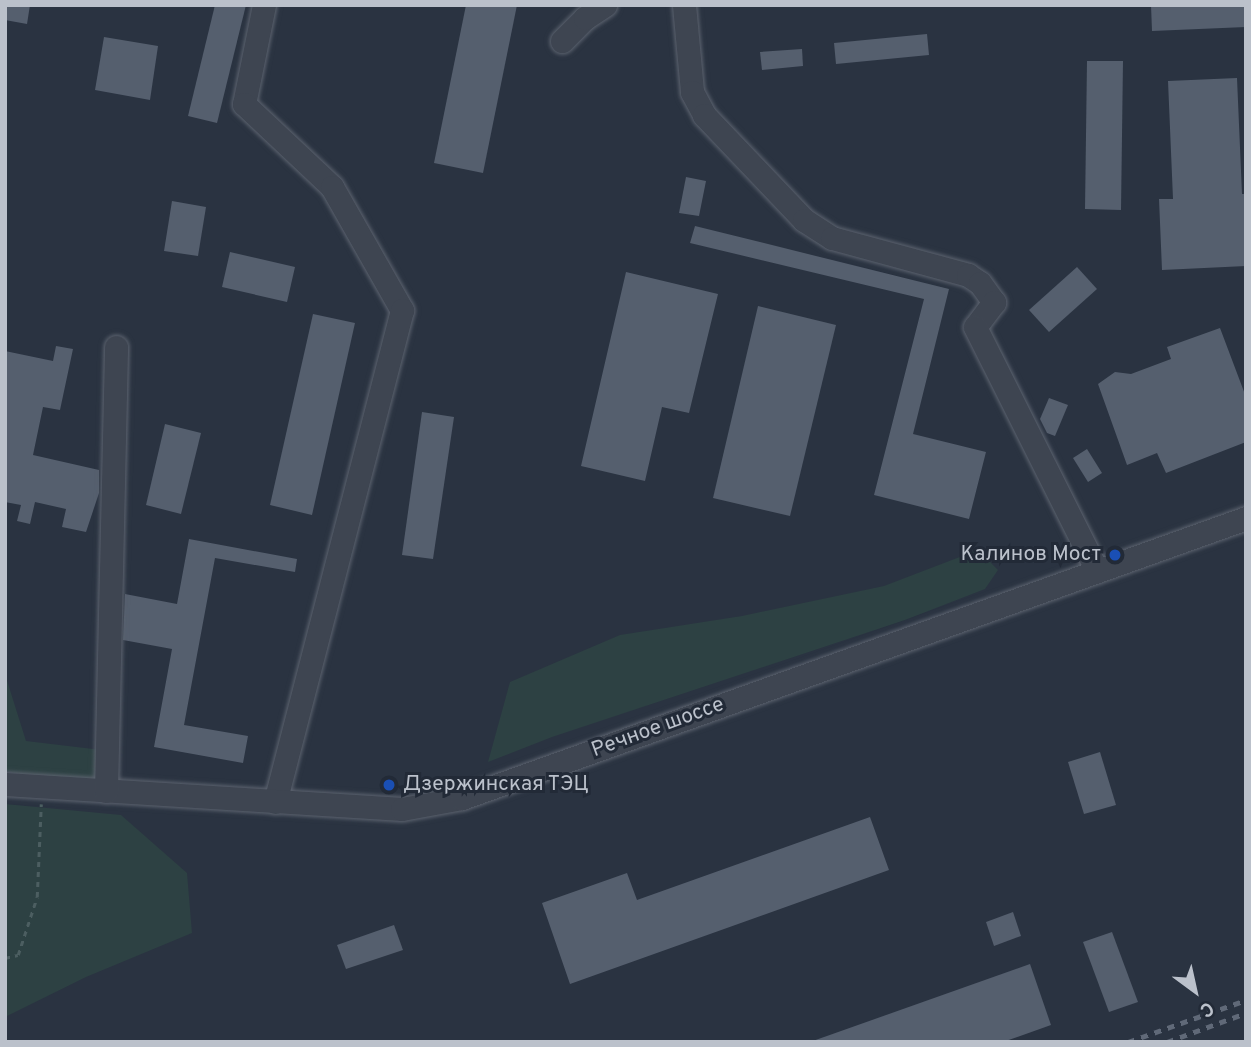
<!DOCTYPE html>
<meta charset="utf-8">
<style>
body{margin:0}
#map{position:relative;width:1251px;height:1047px;overflow:hidden;background:#2a3341;font-family:Overpass,sans-serif}
div>[style]{position:absolute}
.green>*{inset:0;background:#2d4143}
.building>*{inset:0;background:#555f6e}
.path>*{height:2.5px;margin-top:-1.25px;transform-origin:0;background:repeating-linear-gradient(90deg,#4c5e61 0 5px,transparent 0 10px)}
.roads{filter:drop-shadow(0 0 2px #5c636f) drop-shadow(0 0 2px #5c636f)}
.minor>*{height:23px;margin:-11.5px;padding:0 11.5px;transform-origin:11.5px;border-radius:11.5px;background:#3e4551}
.rail>*{height:5px;margin-top:-2.5px;transform-origin:0;background:repeating-linear-gradient(90deg,#606978 0 7px,transparent 0 14px)}
.dots>*{width:19px;height:19px;translate:-50% -50%;box-sizing:border-box;border:4px solid #222a37;border-radius:50%}
span{translate:-50% -50%;white-space:nowrap;text-align:center;line-height:1.15;-webkit-text-stroke:6px #222a37;paint-order:stroke}
.poi-label{font-size:21px;color:#bbc1cb}
.right{translate:-100% -50%;text-align:right}
.left{translate:0 -50%;text-align:left}
.street-label{font-size:21px;color:#bbc1cb}
.frame{position:absolute;inset:0;border:7px solid #bbc1cb;pointer-events:none}
.north{position:absolute;left:1160px;top:956px;width:70px;height:70px;-webkit-text-stroke:5px #222a37;paint-order:stroke;rotate:147deg;font-size:19px;font-weight:700;line-height:28px;text-align:center;color:#bbc1cb}
.north::after{content:'';display:block;margin:auto;width:24px;height:32px;background:#bbc1cb;clip-path:polygon(50% 0,100% 100%,50% 72%,0 100%)}
</style>
<div id="map">
<div class="green">
<i style="clip-path:polygon(978px 550px,998px 570px,985px 589px,905px 620px,552px 737px,488px 762px,510px 682px,620px 635px,742px 616px,884px 586px)"></i>
<i style="clip-path:polygon(5px 674px,26px 741px,110px 751px,106px 791px,5px 771px)"></i>
<i style="clip-path:polygon(5px 804px,121px 815px,187px 873px,192px 933px,86px 977px,5px 1017px)"></i>
</div>
<div class="building">
<i style="clip-path:polygon(5px 5px,30px 5px,27px 24px,5px 20px)"></i>
<i style="clip-path:polygon(215px 5px,246px 5px,217px 123px,188px 116px)"></i>
<i style="clip-path:polygon(466px 5px,517px 5px,483px 173px,434px 163px)"></i>
<i style="clip-path:polygon(1151px 5px,1246px 5px,1246px 27px,1152px 31px)"></i>
<i style="clip-path:polygon(927px 34px,929px 55px,836px 64px,834px 43px)"></i>
<i style="clip-path:polygon(104px 37px,158px 46px,150px 100px,95px 90px)"></i>
<i style="clip-path:polygon(802px 49px,803px 66px,762px 70px,760px 52px)"></i>
<i style="clip-path:polygon(1087px 61px,1123px 61px,1121px 210px,1085px 209px)"></i>
<i style="clip-path:polygon(1237px 78px,1242px 194px,1246px 194px,1246px 266px,1162px 270px,1159px 199px,1173px 199px,1168px 81px)"></i>
<i style="clip-path:polygon(686px 177px,706px 181px,699px 216px,679px 213px)"></i>
<i style="clip-path:polygon(172px 201px,206px 207px,198px 256px,164px 251px)"></i>
<i style="clip-path:polygon(695px 226px,949px 289px,913px 434px,986px 452px,969px 519px,874px 495px,924px 299px,690px 243px)"></i>
<i style="clip-path:polygon(230px 252px,295px 267px,287px 302px,222px 287px)"></i>
<i style="clip-path:polygon(1077px 267px,1097px 289px,1049px 332px,1029px 310px)"></i>
<i style="clip-path:polygon(626px 272px,718px 294px,689px 413px,662px 407px,645px 481px,581px 466px)"></i>
<i style="clip-path:polygon(758px 306px,836px 325px,790px 516px,713px 498px)"></i>
<i style="clip-path:polygon(313px 314px,355px 323px,312px 515px,270px 505px)"></i>
<i style="clip-path:polygon(1220px 328px,1246px 397px,1246px 442px,1166px 473px,1157px 453px,1127px 465px,1098px 384px,1115px 372px,1131px 374px,1171px 359px,1167px 347px)"></i>
<i style="clip-path:polygon(56px 346px,73px 349px,60px 410px,43px 407px,33px 455px,99px 470px,99px 493px,86px 532px,62px 527px,66px 509px,35px 502px,30px 524px,17px 521px,21px 505px,5px 502px,5px 351px,53px 361px)"></i>
<i style="clip-path:polygon(1049px 398px,1068px 405px,1055px 436px,1047px 433px,1040px 419px)"></i>
<i style="clip-path:polygon(422px 412px,454px 417px,433px 559px,402px 555px)"></i>
<i style="clip-path:polygon(165px 424px,201px 433px,181px 514px,146px 505px)"></i>
<i style="clip-path:polygon(1087px 449px,1102px 473px,1088px 482px,1073px 458px)"></i>
<i style="clip-path:polygon(189px 539px,297px 559px,295px 572px,215px 558px,184px 725px,248px 736px,243px 763px,154px 747px,172px 649px,123px 640px,125px 594px,177px 604px)"></i>
<i style="clip-path:polygon(1100px 752px,1116px 805px,1084px 814px,1068px 762px)"></i>
<i style="clip-path:polygon(870px 817px,889px 870px,570px 984px,542px 903px,627px 873px,637px 900px)"></i>
<i style="clip-path:polygon(1013px 912px,1021px 936px,994px 946px,986px 922px)"></i>
<i style="clip-path:polygon(394px 925px,403px 950px,346px 969px,337px 945px)"></i>
<i style="clip-path:polygon(1112px 932px,1138px 1002px,1109px 1012px,1083px 942px)"></i>
<i style="clip-path:polygon(1030px 964px,1051px 1025px,1003px 1042px,810px 1042px)"></i>
</div>
<div class="path">
<i style="left:5px;top:958px;width:13px;rotate:-13deg"></i>
<i style="left:18px;top:955px;width:61px;rotate:-71.9deg"></i>
<i style="left:37px;top:897px;width:93px;rotate:-87.5deg"></i>
</div>
<div class="roads">
<div class="minor">
<i style="left:264px;top:5px;width:101px;rotate:101.4deg"></i>
<i style="left:244px;top:104px;width:121px;rotate:43.3deg"></i>
<i style="left:332px;top:187px;width:142px;rotate:60.4deg"></i>
<i style="left:402px;top:310px;width:508px;rotate:104.47deg"></i>
<i style="left:684px;top:5px;width:87px;rotate:84.7deg"></i>
<i style="left:692px;top:92px;width:26px;rotate:62deg"></i>
<i style="left:704px;top:115px;width:145px;rotate:46.4deg"></i>
<i style="left:804px;top:220px;width:33px;rotate:33deg"></i>
<i style="left:832px;top:238px;width:141px;rotate:15.2deg"></i>
<i style="left:968px;top:275px;width:14px;rotate:34deg"></i>
<i style="left:980px;top:283px;width:24px;rotate:54deg"></i>
<i style="left:994px;top:302px;width:31px;rotate:127deg"></i>
<i style="left:975px;top:327px;width:273px;rotate:63.4deg"></i>
<i style="left:562px;top:41px;width:33px;rotate:-45deg"></i>
<i style="left:585px;top:18px;width:24px;rotate:-33deg"></i>
<i style="left:5px;top:784px;width:398px;rotate:3.6deg"></i>
<i style="left:402px;top:809px;width:61px;rotate:-10.4deg"></i>
<i style="left:462px;top:798px;width:832px;rotate:-19.65deg"></i>
<i style="left:106px;top:791px;width:444px;rotate:-88.7deg"></i>
</div>
</div>
<div class="rail">
<i style="left:1128px;top:1042px;width:125px;rotate:-19.6deg"></i>
<i style="left:1167px;top:1042px;width:84px;rotate:-20.2deg"></i>
</div>
<div class="dots">
<i style="left:1115px;top:555px;background:#1a4fb4"></i>
<i style="left:389px;top:785px;background:#1a4fb4"></i>
</div>
<div class="poi-label">
<span class="right" style="left:1101px;top:555px">Калинов Мост</span>
<span class="left" style="left:403px;top:785px">Дзержинская ТЭЦ</span>
</div>
<div class="street-label">
<span style="left:658px;top:728px;rotate:-20deg">Речное шоссе</span>
</div>
<div class="frame"></div>
<div class="north">С</div>
</div>
